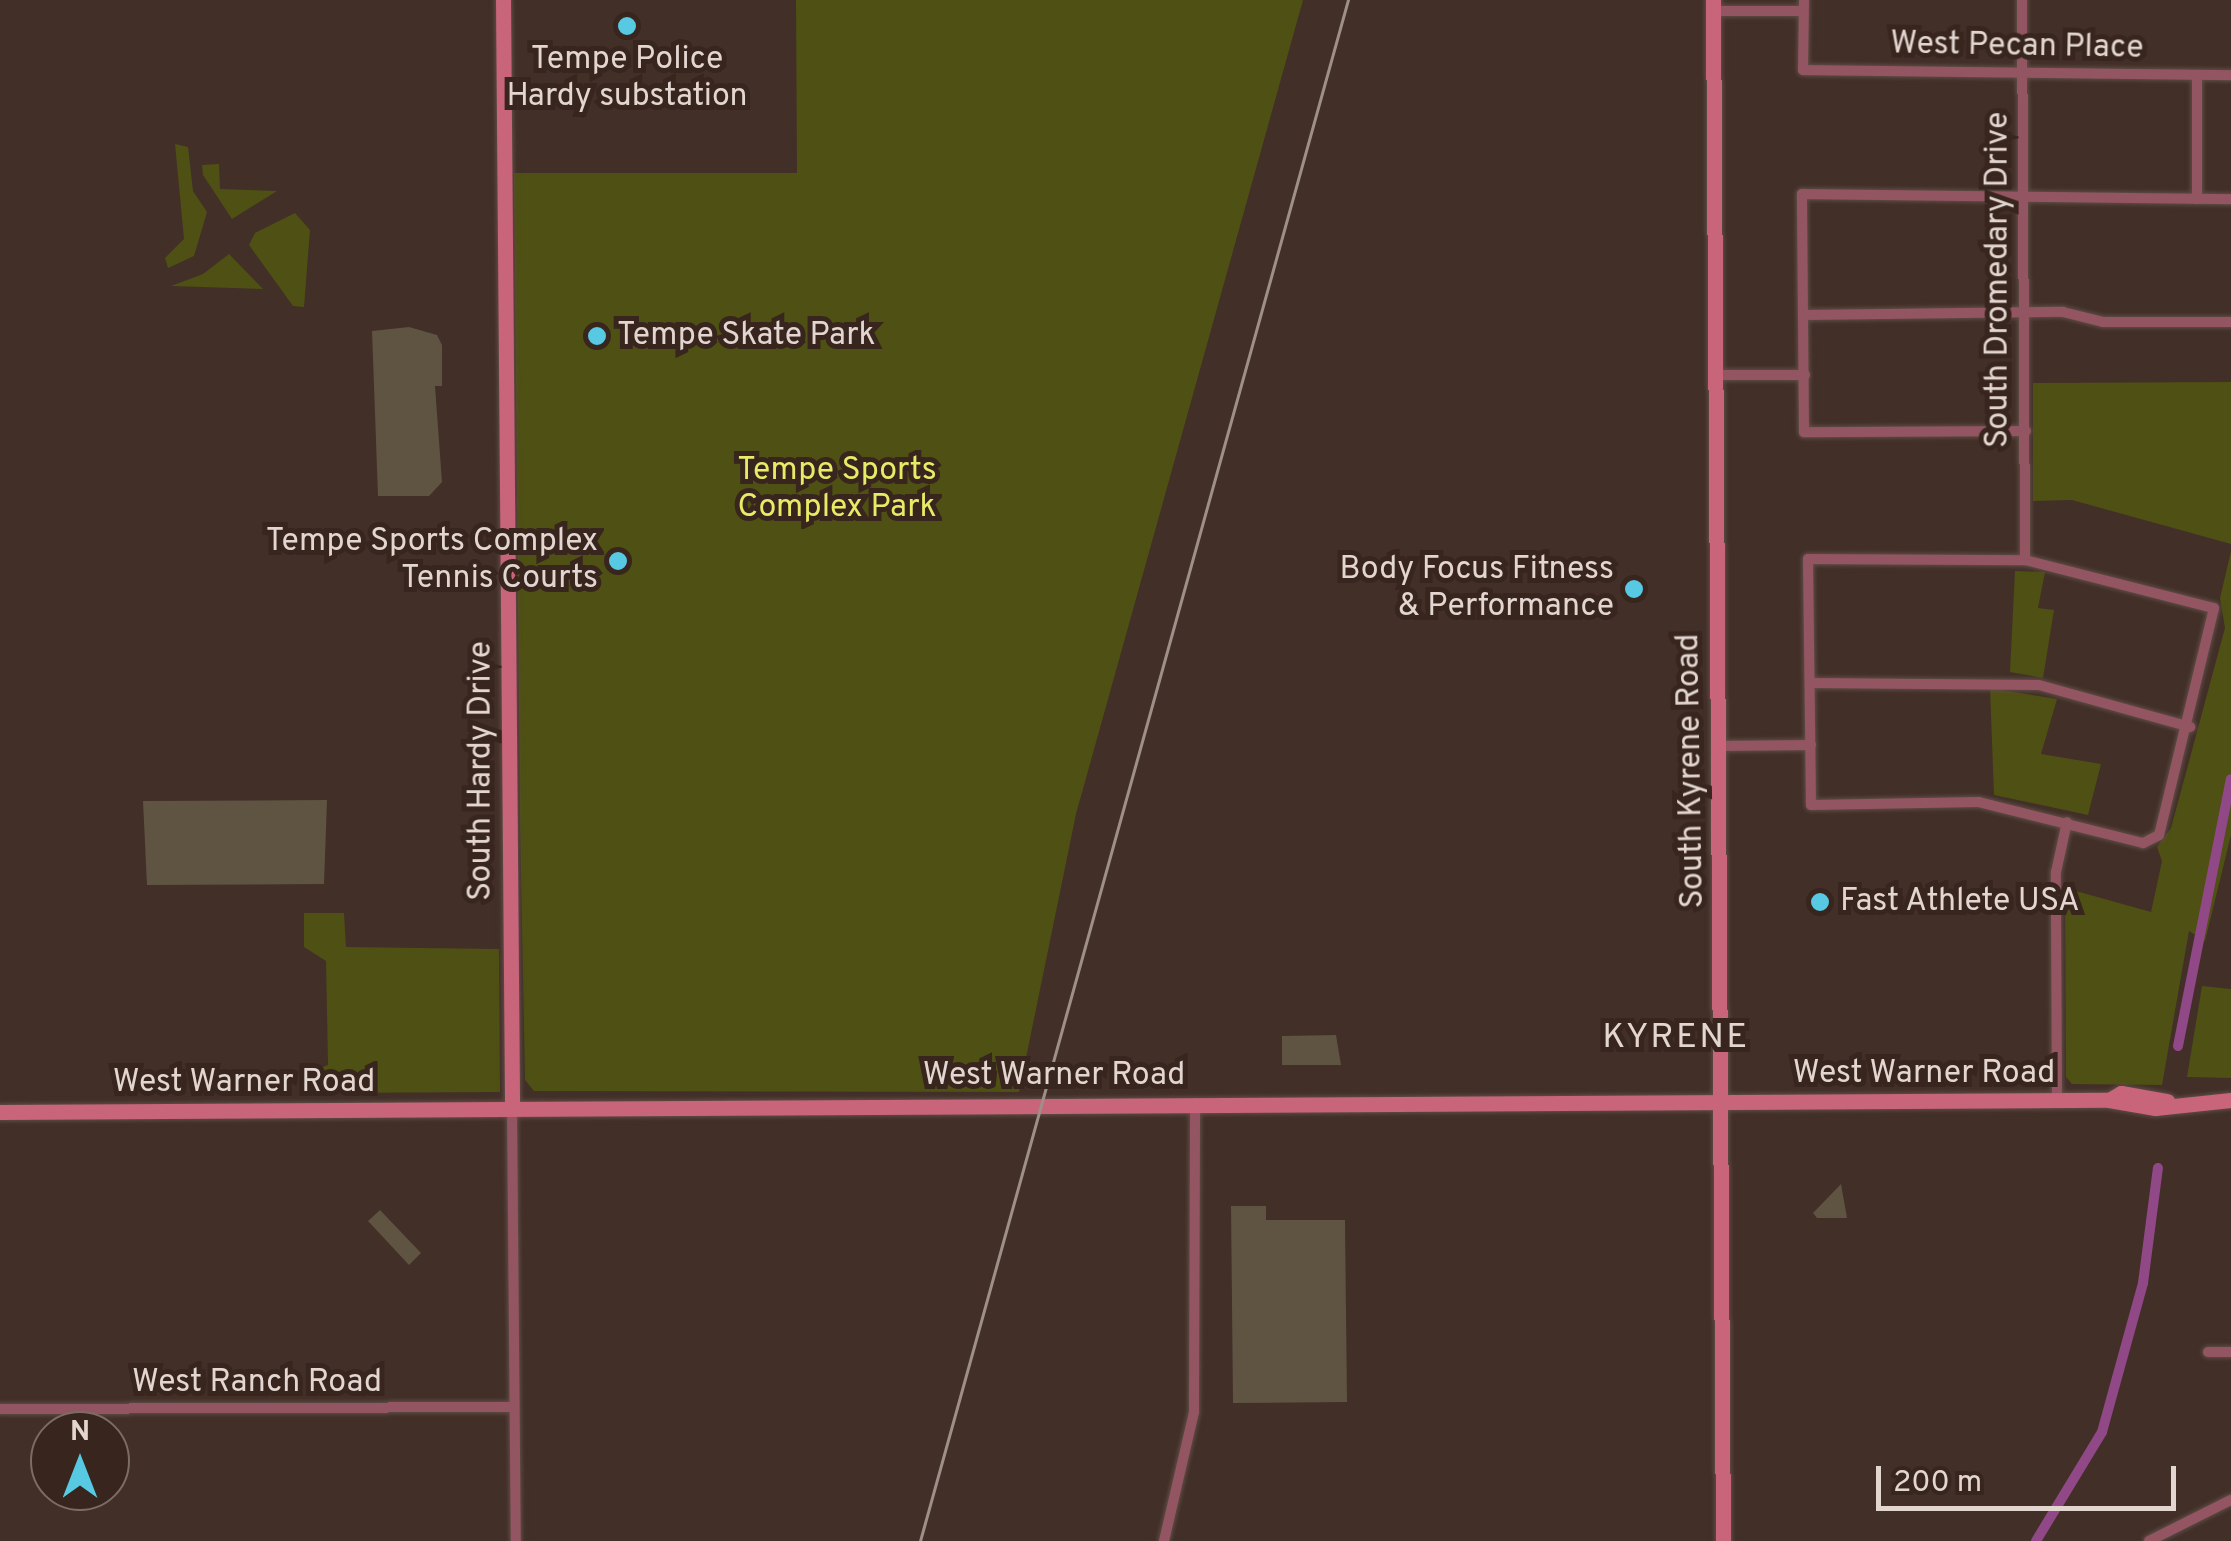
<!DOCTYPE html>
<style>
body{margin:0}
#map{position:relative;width:2231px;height:1541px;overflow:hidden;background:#422f28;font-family:Overpass,sans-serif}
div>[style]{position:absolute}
.green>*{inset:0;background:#4f5013}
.canal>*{height:10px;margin:-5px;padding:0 5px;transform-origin:5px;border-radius:5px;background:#904886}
.building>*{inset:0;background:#5f5342}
.roads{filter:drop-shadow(0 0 2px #5f4d46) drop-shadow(0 0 2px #5f4d46)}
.street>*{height:10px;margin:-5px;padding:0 5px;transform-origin:5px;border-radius:5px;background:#945562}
.secondary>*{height:15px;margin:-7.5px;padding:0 7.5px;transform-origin:7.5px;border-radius:7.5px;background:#c8657b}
.rail>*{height:2.5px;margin:-1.25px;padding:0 1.25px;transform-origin:1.25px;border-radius:1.25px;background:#9e8f89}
.dots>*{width:28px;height:28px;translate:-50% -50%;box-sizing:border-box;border:5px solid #37251e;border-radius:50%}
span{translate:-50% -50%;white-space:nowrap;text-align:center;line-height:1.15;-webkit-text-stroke:10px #37251e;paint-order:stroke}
.street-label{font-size:32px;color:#e3d6d1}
.poi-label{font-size:32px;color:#e3d6d1}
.left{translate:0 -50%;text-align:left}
.right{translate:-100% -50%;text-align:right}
.park-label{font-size:32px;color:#e7ec66}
.neighbourhood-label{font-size:35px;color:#e3d6d1;letter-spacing:2.5px}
.north{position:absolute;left:30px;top:1411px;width:100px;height:100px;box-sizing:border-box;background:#37251e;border:2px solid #7c6c66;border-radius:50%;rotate:0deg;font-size:28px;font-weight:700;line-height:40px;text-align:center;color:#e3d6d1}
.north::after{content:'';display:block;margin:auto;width:35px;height:45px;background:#57c9e2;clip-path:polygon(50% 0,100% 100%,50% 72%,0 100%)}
.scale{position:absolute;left:1876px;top:1466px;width:300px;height:45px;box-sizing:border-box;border:5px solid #e3d6d1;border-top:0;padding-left:12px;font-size:30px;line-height:35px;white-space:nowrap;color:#e3d6d1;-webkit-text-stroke:8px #37251e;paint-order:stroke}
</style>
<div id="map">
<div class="green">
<i style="clip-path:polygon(796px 0,1303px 0,1076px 814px,1019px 1092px,534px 1091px,525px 1080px,520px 817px,514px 173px,797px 173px)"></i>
<i style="clip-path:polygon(175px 144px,188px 147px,193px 191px,207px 212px,194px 256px,168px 268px,165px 258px,184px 239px)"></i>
<i style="clip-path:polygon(219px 164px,220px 189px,277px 191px,232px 219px,203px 175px,202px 165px)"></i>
<i style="clip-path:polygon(295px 213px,310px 230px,304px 307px,293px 306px,249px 245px,255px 233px)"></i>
<i style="clip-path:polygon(229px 254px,263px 289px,171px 286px,203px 274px)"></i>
<i style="clip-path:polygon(2231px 382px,2231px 544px,2072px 500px,2033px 501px,2033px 383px)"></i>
<i style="clip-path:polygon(2231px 551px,2231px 835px,2205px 941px,2189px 931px,2162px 1085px,2072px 1084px,2066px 1077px,2065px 888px,2151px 912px,2162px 861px,2157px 847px,2171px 828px,2225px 628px,2220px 598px)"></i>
<i style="clip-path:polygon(2015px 571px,2045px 572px,2038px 608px,2054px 610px,2043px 678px,2010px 672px)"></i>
<i style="clip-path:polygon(1990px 688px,2057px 699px,2041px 754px,2101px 764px,2088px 815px,1994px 795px)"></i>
<i style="clip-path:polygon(304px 913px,344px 913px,346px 947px,499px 949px,500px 1092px,316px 1093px,315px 1070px,328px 1065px,326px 961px,304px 947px)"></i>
<i style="clip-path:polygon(2202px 986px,2231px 989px,2231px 1078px,2187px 1077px)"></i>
</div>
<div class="canal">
<i style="left:2178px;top:1046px;width:272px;rotate:-78.8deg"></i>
<i style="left:2036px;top:1541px;width:127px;rotate:-58.8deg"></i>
<i style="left:2102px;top:1432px;width:155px;rotate:-74.6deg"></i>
<i style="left:2143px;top:1283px;width:116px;rotate:-82.6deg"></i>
</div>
<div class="building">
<i style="clip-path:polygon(409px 327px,437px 335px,442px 345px,442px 386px,435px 386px,442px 482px,429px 496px,378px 496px,372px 331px)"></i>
<i style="clip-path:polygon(327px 800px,324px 884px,147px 885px,143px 801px)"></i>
<i style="clip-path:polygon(1336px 1035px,1341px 1065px,1282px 1065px,1282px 1036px)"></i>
<i style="clip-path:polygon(1841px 1184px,1847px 1218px,1817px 1218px,1813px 1213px)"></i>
<i style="clip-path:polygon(1231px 1206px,1266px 1206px,1266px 1220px,1345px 1220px,1347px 1402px,1233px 1403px)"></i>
<i style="clip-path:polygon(380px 1210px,421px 1253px,409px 1265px,368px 1221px)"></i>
</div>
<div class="roads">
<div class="street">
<i style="left:1804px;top:0;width:70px;rotate:90.8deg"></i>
<i style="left:1803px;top:70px;width:428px;rotate:0.7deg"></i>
<i style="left:2022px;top:0;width:560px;rotate:89.69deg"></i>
<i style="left:1713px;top:11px;width:90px"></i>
<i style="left:2197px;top:75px;width:124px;rotate:90deg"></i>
<i style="left:1805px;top:315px;width:258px;rotate:-0.7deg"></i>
<i style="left:2063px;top:312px;width:41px;rotate:14deg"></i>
<i style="left:2103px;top:322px;width:128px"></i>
<i style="left:1715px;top:375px;width:90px"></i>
<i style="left:2026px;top:431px;width:222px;rotate:179.7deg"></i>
<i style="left:1804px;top:432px;width:238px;rotate:-90.5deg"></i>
<i style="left:1802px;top:194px;width:429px;rotate:0.7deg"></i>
<i style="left:1808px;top:559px;width:217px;rotate:0.3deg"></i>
<i style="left:2025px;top:560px;width:195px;rotate:14.3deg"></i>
<i style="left:2214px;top:608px;width:234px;rotate:103.6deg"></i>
<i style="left:2159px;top:835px;width:18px;rotate:153deg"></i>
<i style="left:2143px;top:843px;width:169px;rotate:-166deg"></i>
<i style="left:1979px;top:802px;width:168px;rotate:179deg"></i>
<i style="left:1811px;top:805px;width:246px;rotate:-90.7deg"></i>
<i style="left:1810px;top:683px;width:229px;rotate:0.5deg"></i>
<i style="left:2039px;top:685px;width:157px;rotate:15.5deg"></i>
<i style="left:1718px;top:746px;width:93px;rotate:-0.6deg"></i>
<i style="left:2057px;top:1101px;width:229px;rotate:-90.3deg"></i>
<i style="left:2056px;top:872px;width:51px;rotate:-77.6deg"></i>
<i style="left:512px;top:1108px;width:433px;rotate:89.5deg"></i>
<i style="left:2208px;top:1352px;width:23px"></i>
<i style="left:0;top:1409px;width:514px;rotate:-0.22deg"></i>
<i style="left:1164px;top:1541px;width:132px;rotate:-76.9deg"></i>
<i style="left:1194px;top:1412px;width:309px;rotate:-89.8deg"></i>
<i style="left:2149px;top:1541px;width:92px;rotate:-26.6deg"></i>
</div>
<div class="secondary">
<i style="left:503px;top:0;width:1108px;rotate:89.53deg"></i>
<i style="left:1713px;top:0;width:1541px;rotate:89.63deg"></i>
<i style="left:2109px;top:1100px;width:14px;rotate:-30deg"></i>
<i style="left:2121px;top:1093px;width:47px;rotate:9.9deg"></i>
<i style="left:0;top:1112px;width:2109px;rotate:-0.33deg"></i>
<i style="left:2109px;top:1100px;width:47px;rotate:9.9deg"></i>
<i style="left:2155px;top:1108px;width:76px;rotate:-6deg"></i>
</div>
</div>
<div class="rail">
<i style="left:920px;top:1541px;width:1599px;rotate:-74.48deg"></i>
</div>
<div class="dots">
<i style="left:627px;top:26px;background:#57c9e2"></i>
<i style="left:597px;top:336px;background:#57c9e2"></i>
<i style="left:618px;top:561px;background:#57c9e2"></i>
<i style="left:1634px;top:589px;background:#57c9e2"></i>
<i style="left:1820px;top:902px;background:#57c9e2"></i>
</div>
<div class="street-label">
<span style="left:2017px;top:47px;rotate:1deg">West Pecan Place</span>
<span style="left:1999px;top:280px;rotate:-90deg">South Dromedary Drive</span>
<span style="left:482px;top:771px;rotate:-90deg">South Hardy Drive</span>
<span style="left:1692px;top:771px;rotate:-91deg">South Kyrene Road</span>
<span style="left:1924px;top:1074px">West Warner Road</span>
<span style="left:1054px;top:1076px">West Warner Road</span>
<span style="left:244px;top:1083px">West Warner Road</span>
<span style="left:257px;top:1383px">West Ranch Road</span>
</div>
<div class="poi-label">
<span style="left:627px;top:79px">Tempe Police<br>Hardy substation</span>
<span class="left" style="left:617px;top:336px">Tempe Skate Park</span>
<span class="right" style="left:598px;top:561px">Tempe Sports Complex<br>Tennis Courts</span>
<span class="right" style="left:1614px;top:589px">Body Focus Fitness<br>&amp; Performance</span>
<span class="left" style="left:1840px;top:902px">Fast Athlete USA</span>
</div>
<div class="park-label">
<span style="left:837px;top:490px">Tempe Sports<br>Complex Park</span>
</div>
<div class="neighbourhood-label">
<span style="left:1676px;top:1038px">KYRENE</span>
</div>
<div class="north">N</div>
<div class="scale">200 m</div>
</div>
